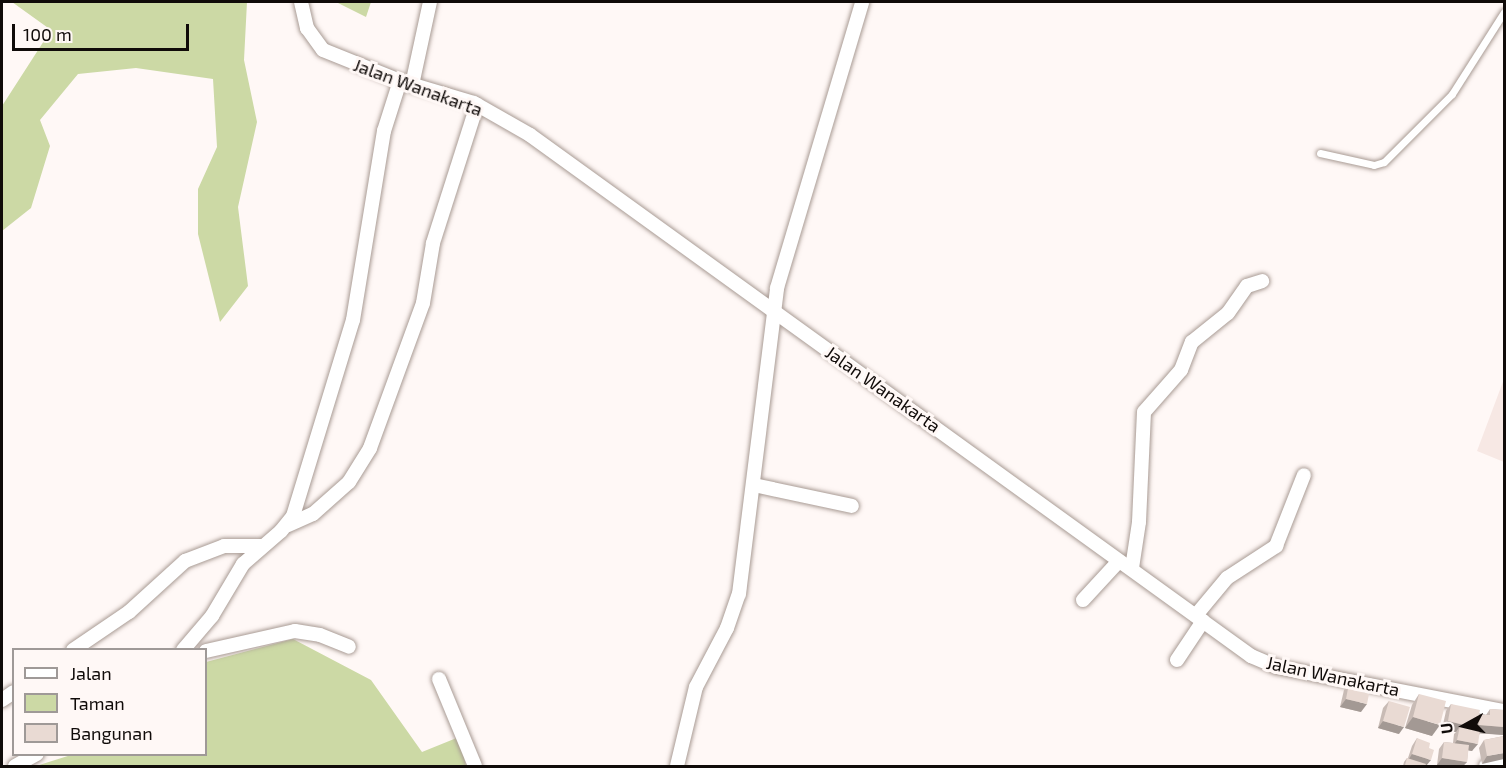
<!DOCTYPE html>
<style>
body{margin:0}
#map{position:relative;width:1506px;height:768px;overflow:hidden;background:#fff8f6;font-family:"Exo 2",sans-serif}
div>[style]{position:absolute}
.industrial>*{inset:0;background:#f7e8e4}
.green>*{inset:0;background:#ccd9a5}
.roads{filter:drop-shadow(0 0 2px #a99b94) drop-shadow(0 0 2px #a99b94)}
.lane>*{height:7px;margin:-3.5px;padding:0 3.5px;transform-origin:3.5px;border-radius:3.5px;background:#fff}
.street>*{height:14px;margin:-7px;padding:0 7px;transform-origin:7px;border-radius:7px;background:#fff}
.wall>*{inset:0;background:#c8bbb5}
.shaded-wall>*{inset:0;background:#a39994}
.building>*{inset:0;background:#e9dad3}
span{translate:-50% -50%;white-space:nowrap;text-align:center;line-height:1.15;-webkit-text-stroke:6px #fff8f6;paint-order:stroke}
.street-label{font-size:18px;color:#100b09}
.frame{position:absolute;inset:0;border:3px solid #100b09;pointer-events:none}
.legend{position:absolute;left:12px;top:648px;width:195px;height:108px;box-sizing:border-box;background:#fff8f6;border:2px solid #9f9997;margin:0;padding:8px 10px;list-style:none;font-size:18px;color:#100b09}
.legend li{display:flex;align-items:center;gap:12px;height:30px}
.legend b{width:30px;border:2px solid #9f9997}
.north{position:absolute;left:1434px;top:696px;width:60px;height:60px;-webkit-text-stroke:4px #fff8f6;paint-order:stroke;rotate:262deg;font-size:16px;font-weight:700;line-height:24px;text-align:center;color:#100b09}
.north::after{content:'';display:block;margin:auto;width:21px;height:27px;background:#100b09;clip-path:polygon(50% 0,100% 100%,50% 72%,0 100%)}
.scale{position:absolute;left:12px;top:24px;width:177px;height:27px;box-sizing:border-box;border:3px solid #100b09;border-top:0;padding-left:8px;font-size:18px;line-height:21px;white-space:nowrap;color:#100b09;-webkit-text-stroke:4px #fff8f6;paint-order:stroke}
</style>
<div id="map">
<div class="industrial">
<i style="clip-path:polygon(1504px 379px,1504px 462px,1477px 451px)"></i>
</div>
<div class="green">
<i style="clip-path:polygon(12px 2px,247px 2px,244px 60px,257px 122px,238px 207px,248px 286px,220px 322px,198px 234px,198px 189px,217px 147px,213px 79px,136px 68px,78px 74px,40px 120px,50px 146px,31px 208px,2px 231px,2px 106px,51px 30px)"></i>
<i style="clip-path:polygon(336px 2px,371px 2px,366px 17px)"></i>
<i style="clip-path:polygon(293px 639px,371px 680px,422px 752px,459px 737px,466px 766px,36px 766px,71px 755px,206px 754px,206px 662px)"></i>
</div>
<div class="roads">
<div class="lane">
<i style="left:1320px;top:153px;width:55px;rotate:12.5deg"></i>
<i style="left:1374px;top:165px;width:10px;rotate:-17deg"></i>
<i style="left:1384px;top:162px;width:96px;rotate:-45deg"></i>
<i style="left:1452px;top:94px;width:97px;rotate:-57.6deg"></i>
</div>
<div class="street">
<i style="left:301px;top:2px;width:27px;rotate:77deg"></i>
<i style="left:307px;top:28px;width:27px;rotate:54deg"></i>
<i style="left:323px;top:50px;width:83px;rotate:21.9deg"></i>
<i style="left:400px;top:81px;width:77px;rotate:16.6deg"></i>
<i style="left:474px;top:103px;width:64px;rotate:29.7deg"></i>
<i style="left:530px;top:135px;width:890px;rotate:35.85deg"></i>
<i style="left:1251px;top:656px;width:28px;rotate:23deg"></i>
<i style="left:1277px;top:667px;width:231px;rotate:11deg"></i>
<i style="left:412px;top:85px;width:85px;rotate:-77.8deg"></i>
<i style="left:754px;top:485px;width:100px;rotate:12.1deg"></i>
<i style="left:288px;top:525px;width:27px;rotate:-24deg"></i>
<i style="left:313px;top:514px;width:48px;rotate:-41.6deg"></i>
<i style="left:349px;top:482px;width:40px;rotate:-58deg"></i>
<i style="left:370px;top:448px;width:154px;rotate:-69.9deg"></i>
<i style="left:423px;top:303px;width:61px;rotate:-80.5deg"></i>
<i style="left:433px;top:243px;width:145px;rotate:-72.3deg"></i>
<i style="left:1132px;top:568px;width:47px;rotate:-81.3deg"></i>
<i style="left:1139px;top:522px;width:110px;rotate:-87.4deg"></i>
<i style="left:1144px;top:412px;width:56px;rotate:-48.6deg"></i>
<i style="left:1181px;top:370px;width:30px;rotate:-69deg"></i>
<i style="left:1192px;top:342px;width:46px;rotate:-38.9deg"></i>
<i style="left:1228px;top:313px;width:33px;rotate:-55deg"></i>
<i style="left:1247px;top:286px;width:16px;rotate:-18deg"></i>
<i style="left:1083px;top:600px;width:53px;rotate:-47.3deg"></i>
<i style="left:1197px;top:614px;width:47px;rotate:-50.2deg"></i>
<i style="left:1227px;top:578px;width:59px;rotate:-33.1deg"></i>
<i style="left:1276px;top:546px;width:76px;rotate:-68.5deg"></i>
<i style="left:73px;top:650px;width:68px;rotate:-34.2deg"></i>
<i style="left:129px;top:612px;width:76px;rotate:-42.3deg"></i>
<i style="left:185px;top:561px;width:42px;rotate:-21deg"></i>
<i style="left:224px;top:546px;width:38px"></i>
<i style="left:183px;top:650px;width:45px;rotate:-49.5deg"></i>
<i style="left:212px;top:616px;width:61px;rotate:-59.2deg"></i>
<i style="left:243px;top:564px;width:50px;rotate:-41deg"></i>
<i style="left:281px;top:531px;width:19px;rotate:-51deg"></i>
<i style="left:293px;top:516px;width:205px;rotate:-73deg"></i>
<i style="left:353px;top:320px;width:192px;rotate:-80.7deg"></i>
<i style="left:384px;top:131px;width:52px;rotate:-72.3deg"></i>
<i style="left:206px;top:651px;width:91px;rotate:-12.7deg"></i>
<i style="left:295px;top:631px;width:25px;rotate:9deg"></i>
<i style="left:320px;top:635px;width:31px;rotate:22deg"></i>
<i style="left:1177px;top:660px;width:47px;rotate:-56.3deg"></i>
<i style="left:439px;top:679px;width:94px;rotate:67.5deg"></i>
<i style="left:2px;top:700px;width:14px;rotate:-34deg"></i>
<i style="left:15px;top:766px;width:25px;rotate:-29deg"></i>
<i style="left:677px;top:766px;width:81px;rotate:-76.5deg"></i>
<i style="left:696px;top:687px;width:67px;rotate:-62.3deg"></i>
<i style="left:727px;top:628px;width:36px;rotate:-71deg"></i>
<i style="left:739px;top:594px;width:308px;rotate:-82.9deg"></i>
<i style="left:777px;top:288px;width:298px;rotate:-73.4deg"></i>
<i style="left:1486px;top:766px;width:18px;rotate:-9deg"></i>
</div>
</div>
<div class="wall">
<i style="clip-path:polygon(1349px 683px,1358px 691px,1361px 712px,1340px 707px,1344px 690px)"></i>
<i style="clip-path:polygon(1419px 694px,1432px 736px,1405px 728px,1412px 705px)"></i>
<i style="clip-path:polygon(1389px 701px,1399px 734px,1378px 728px,1383px 708px)"></i>
<i style="clip-path:polygon(1451px 704px,1478px 718px,1480px 715px,1486px 715px,1490px 709px,1504px 710px,1504px 735px,1480px 733px,1472px 751px,1468px 750px,1467px 762px,1463px 766px,1444px 766px,1437px 765px,1439px 749px,1444px 742px,1453px 743px,1454px 734px,1456px 732px,1442px 729px,1446px 711px)"></i>
<i style="clip-path:polygon(1504px 736px,1482px 764px,1479px 748px,1484px 740px)"></i>
<i style="clip-path:polygon(1417px 738px,1429px 748px,1426px 766px,1403px 766px,1404px 762px,1407px 758px,1408px 758px,1412px 746px)"></i>
</div>
<div class="shaded-wall">
<i style="clip-path:polygon(1346px 699px,1367px 704px,1361px 712px,1340px 707px)"></i>
<i style="clip-path:polygon(1413px 717px,1440px 725px,1432px 736px,1405px 728px)"></i>
<i style="clip-path:polygon(1383px 721px,1404px 727px,1399px 734px,1378px 728px)"></i>
<i style="clip-path:polygon(1448px 721px,1476px 728px,1470px 735px,1460px 726px,1456px 732px,1442px 729px)"></i>
<i style="clip-path:polygon(1479px 725px,1504px 727px,1504px 735px,1474px 733px)"></i>
<i style="clip-path:polygon(1457px 740px,1478px 744px,1472px 751px,1452px 748px)"></i>
<i style="clip-path:polygon(1504px 753px,1504px 759px,1482px 764px,1487px 756px)"></i>
<i style="clip-path:polygon(1412px 754px,1431px 760px,1426px 766px,1422px 766px,1407px 762px)"></i>
<i style="clip-path:polygon(1442px 758px,1467px 762px,1463px 766px,1444px 766px,1437px 765px)"></i>
</div>
<div class="building">
<i style="clip-path:polygon(1349px 683px,1359px 685px,1358px 691px,1369px 694px,1367px 704px,1346px 699px)"></i>
<i style="clip-path:polygon(1419px 694px,1446px 701px,1440px 725px,1413px 717px)"></i>
<i style="clip-path:polygon(1389px 701px,1410px 707px,1404px 727px,1383px 721px)"></i>
<i style="clip-path:polygon(1451px 704px,1480px 710px,1476px 728px,1448px 721px)"></i>
<i style="clip-path:polygon(1490px 709px,1504px 710px,1504px 727px,1479px 725px,1480px 715px,1490px 715px)"></i>
<i style="clip-path:polygon(1460px 726px,1480px 730px,1478px 744px,1457px 740px)"></i>
<i style="clip-path:polygon(1504px 736px,1504px 753px,1487px 756px,1484px 740px)"></i>
<i style="clip-path:polygon(1417px 738px,1430px 743px,1429px 748px,1434px 750px,1431px 760px,1412px 754px)"></i>
<i style="clip-path:polygon(1444px 742px,1469px 745px,1467px 762px,1442px 758px)"></i>
<i style="clip-path:polygon(1407px 758px,1426px 764px,1425px 766px,1409px 766px,1405px 765px)"></i>
</div>
<div class="street-label">
<span style="left:418px;top:87px;rotate:20deg">Jalan Wanakarta</span>
<span style="left:883px;top:389px;rotate:35deg">Jalan Wanakarta</span>
<span style="left:1333px;top:676px;rotate:12deg">Jalan Wanakarta</span>
</div>
<div class="frame"></div>
<ul class="legend">
<li><b style="height:8px;background:#fff"></b>Jalan</li>
<li><b style="height:16px;background:#ccd9a5"></b>Taman</li>
<li><b style="height:16px;background:#e9dad3"></b>Bangunan</li>
</ul>
<div class="north">U</div>
<div class="scale">100 m</div>
</div>
